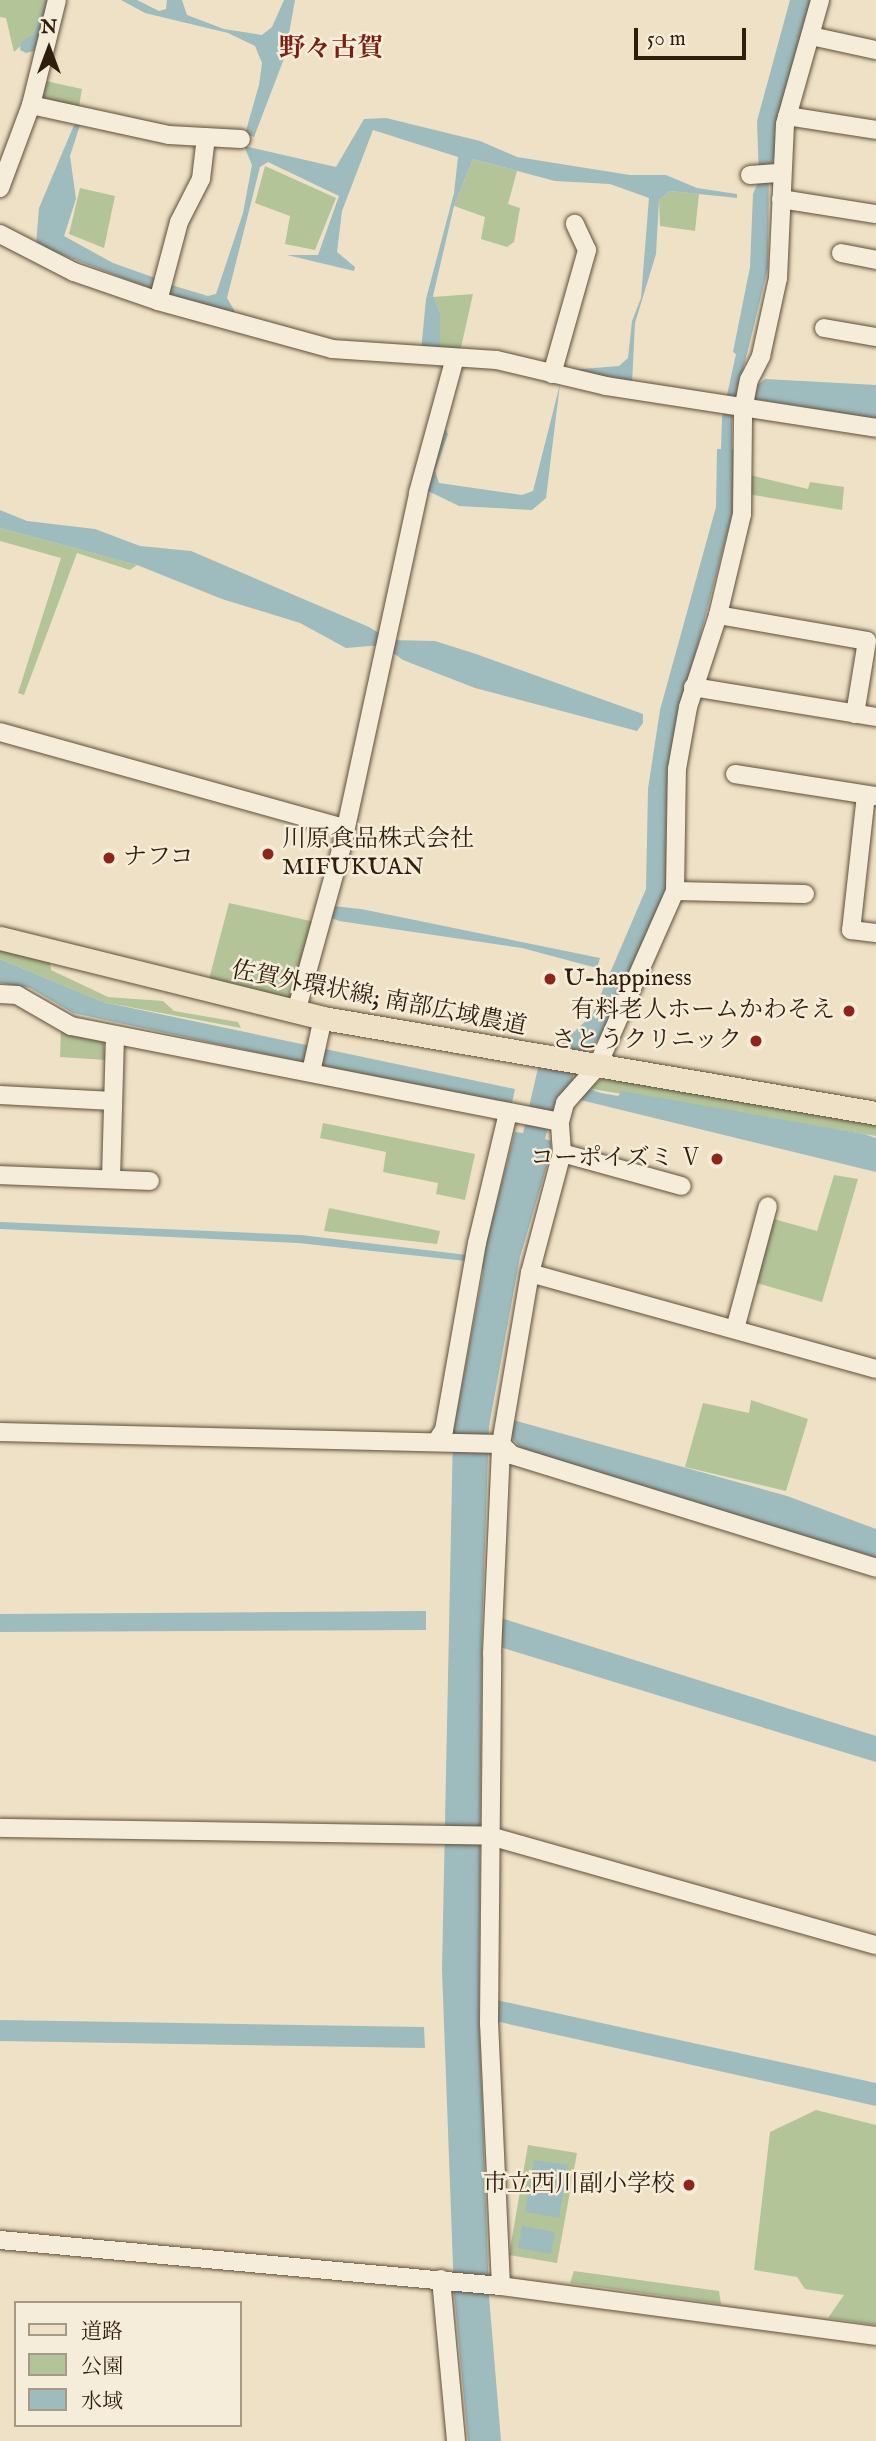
<!DOCTYPE html>
<meta charset="utf-8">
<style>
body{margin:0}
#map{position:relative;width:876px;height:2441px;overflow:hidden;background:#efe1c5;font-family:"IM FELL English","Noto Serif JP",serif}
div>[style]{position:absolute}
.green>*{inset:0;background:#b3c499}
.water>*{inset:0;background:#9ebbbe}
.roads{filter:drop-shadow(0 0 2px #5f4f3a) drop-shadow(0 0 2px #5f4f3a)}
.minor>*{height:18px;margin:-9px;padding:0 9px;transform-origin:9px;border-radius:9px;background:#f5ecd9}
.major>*{height:23px;margin:-11.5px;padding:0 11.5px;transform-origin:11.5px;border-radius:11.5px;background:#efe1c5}
.dots>*{width:19px;height:19px;translate:-50% -50%;box-sizing:border-box;border:4px solid #f5ecd9;border-radius:50%}
span{translate:-50% -50%;white-space:nowrap;text-align:center;line-height:1.15;-webkit-text-stroke:5px #f5ecd9;paint-order:stroke}
.poi-label{font-size:24px;color:#2f1e0c}
.left{translate:0 -50%;text-align:left}
.right{translate:-100% -50%;text-align:right}
.street-label{font-size:24px;color:#2f1e0c}
.neighbourhood-label{font-size:26px;color:#7a1f14;font-weight:700}
.legend{position:absolute;left:14px;top:2301px;width:228px;height:126px;box-sizing:border-box;background:#f5ecd9;border:2px solid #a69a87;margin:0;padding:9px 12px;list-style:none;font-size:21px;color:#2f1e0c}
.legend li{display:flex;align-items:center;gap:14px;height:35px}
.legend b{width:35px;border:2px solid #a69a87}
.north{position:absolute;left:14px;top:14px;width:70px;height:70px;-webkit-text-stroke:5px #f5ecd9;paint-order:stroke;rotate:0deg;font-size:19px;font-weight:700;line-height:28px;text-align:center;color:#2f1e0c}
.north::after{content:'';display:block;margin:auto;width:24px;height:32px;background:#2f1e0c;clip-path:polygon(50% 0,100% 100%,50% 72%,0 100%)}
.scale{position:absolute;left:634px;top:28px;width:112px;height:32px;box-sizing:border-box;border:4px solid #2f1e0c;border-top:0;padding-left:9px;font-size:21px;line-height:24px;white-space:nowrap;color:#2f1e0c;-webkit-text-stroke:5px #f5ecd9;paint-order:stroke}
</style>
<div id="map">
<div class="green">
<i style="clip-path:polygon(0 0,46px 0,33px 35px,14px 52px,6px 18px,0 17px)"></i>
<i style="clip-path:polygon(41px 80px,82px 89px,79px 107px,39px 99px)"></i>
<i style="clip-path:polygon(473px 159px,517px 171px,508px 204px,520px 208px,514px 242px,507px 247px,481px 239px,485px 217px,454px 206px)"></i>
<i style="clip-path:polygon(265px 166px,336px 198px,315px 250px,285px 244px,290px 216px,255px 203px)"></i>
<i style="clip-path:polygon(80px 188px,115px 196px,104px 248px,69px 234px)"></i>
<i style="clip-path:polygon(670px 191px,699px 194px,695px 231px,660px 226px,659px 200px)"></i>
<i style="clip-path:polygon(473px 294px,460px 352px,440px 353px,440px 313px,433px 297px)"></i>
<i style="clip-path:polygon(750px 475px,808px 489px,810px 482px,844px 487px,842px 510px,748px 494px)"></i>
<i style="clip-path:polygon(0 528px,137px 565px,130px 570px,77px 553px,24px 695px,18px 693px,61px 558px,0 541px)"></i>
<i style="clip-path:polygon(229px 903px,315px 922px,293px 1001px,209px 979px)"></i>
<i style="clip-path:polygon(0 950px,50px 961px,51px 970px,108px 997px,163px 1001px,174px 1011px,238px 1022px,241px 1028px,103px 1002px,0 959px)"></i>
<i style="clip-path:polygon(61px 1029px,103px 1041px,106px 1060px,60px 1057px)"></i>
<i style="clip-path:polygon(606px 1077px,876px 1124px,876px 1136px,586px 1088px)"></i>
<i style="clip-path:polygon(323px 1123px,475px 1154px,465px 1200px,436px 1194px,438px 1183px,383px 1172px,386px 1152px,320px 1138px)"></i>
<i style="clip-path:polygon(834px 1175px,858px 1179px,822px 1302px,753px 1282px,770px 1218px,817px 1231px)"></i>
<i style="clip-path:polygon(329px 1208px,440px 1231px,437px 1244px,324px 1231px)"></i>
<i style="clip-path:polygon(751px 1400px,808px 1419px,786px 1491px,685px 1467px,703px 1403px,749px 1413px)"></i>
<i style="clip-path:polygon(816px 2110px,876px 2125px,876px 2325px,828px 2318px,844px 2295px,805px 2289px,797px 2277px,754px 2270px,770px 2132px)"></i>
<i style="clip-path:polygon(528px 2145px,577px 2153px,557px 2263px,509px 2255px)"></i>
<i style="clip-path:polygon(574px 2271px,719px 2291px,721px 2304px,570px 2283px)"></i>
</div>
<div class="water">
<i style="clip-path:polygon(46px 0,51px 0,34px 51px,26px 53px,20px 50px,21px 42px,33px 35px)"></i>
<i style="clip-path:polygon(121px 0,137px 0,159px 11px,166px 9px,167px 0,182px 0,187px 15px,224px 29px,262px 35px,272px 27px,284px 0,295px 0,285px 56px,254px 137px,245px 134px,259px 85px,262px 63px,255px 46px,228px 33px,145px 13px)"></i>
<i style="clip-path:polygon(790px 0,812px 0,776px 123px,775px 156px,769px 167px,768px 268px,732px 415px,732px 449px,737px 450px,733px 511px,681px 709px,667px 788px,666px 892px,607px 1030px,587px 1052px,558px 1047px,592px 1015px,646px 889px,648px 789px,660px 710px,716px 507px,717px 449px,721px 449px,722px 418px,736px 354px,733px 352px,750px 267px,753px 194px,759px 180px,757px 121px)"></i>
<i style="clip-path:polygon(386px 118px,480px 141px,517px 157px,630px 175px,666px 175px,697px 188px,737px 194px,737px 198px,670px 191px,659px 200px,656px 254px,635px 323px,632px 384px,570px 370px,619px 366px,628px 358px,632px 321px,641px 298px,649px 198px,610px 184px,555px 181px,473px 159px,454px 206px,433px 296px,440px 313px,440px 353px,421px 351px,426px 299px,454px 193px,458px 157px,373px 130px,342px 211px,337px 252px,355px 267px,354px 271px,287px 255px,318px 255px,339px 196px,268px 162px,260px 167px,227px 298px,237px 315px,167px 294px,168px 284px,208px 296px,216px 294px,243px 213px,252px 165px,244px 146px,336px 167px,364px 119px)"></i>
<i style="clip-path:polygon(74px 125px,80px 125px,70px 156px,76px 199px,64px 236px,113px 263px,158px 279px,152px 289px,36px 245px,39px 208px)"></i>
<i style="clip-path:polygon(765px 379px,876px 385px,876px 419px,754px 399px,758px 385px)"></i>
<i style="clip-path:polygon(560px 384px,546px 498px,532px 510px,459px 506px,426px 490px,439px 433px,445px 429px,448px 434px,435px 471px,439px 483px,522px 495px,533px 491px)"></i>
<i style="clip-path:polygon(0 510px,27px 521px,95px 529px,140px 546px,191px 551px,369px 627px,390px 640px,435px 641px,476px 654px,643px 714px,643px 723px,637px 731px,475px 688px,403px 660px,382px 645px,346px 648px,300px 623px,222px 599px,137px 565px,0 528px)"></i>
<i style="clip-path:polygon(333px 906px,361px 909px,600px 958px,597px 968px,522px 948px,339px 921px,329px 917px)"></i>
<i style="clip-path:polygon(0 959px,103px 1002px,515px 1089px,511px 1107px,73px 1013px,30px 988px,0 983px)"></i>
<i style="clip-path:polygon(538px 1068px,573px 1072px,573px 1083px,601px 1093px,618px 1096px,622px 1091px,864px 1134px,876px 1138px,876px 1172px,564px 1096px,555px 1103px,545px 1139px,551px 1141px,551px 1152px,520px 1257px,489px 1426px,482px 1631px,479px 2009px,489px 2296px,501px 2441px,468px 2441px,454px 2292px,442px 1970px,453px 1433px,483px 1272px,481px 1261px,515px 1132px,523px 1133px)"></i>
<i style="clip-path:polygon(0 1222px,301px 1235px,467px 1255px,466px 1261px,298px 1243px,0 1229px)"></i>
<i style="clip-path:polygon(513px 1420px,787px 1496px,876px 1529px,876px 1559px,524px 1452px,510px 1435px)"></i>
<i style="clip-path:polygon(426px 1611px,426px 1630px,0 1632px,0 1614px)"></i>
<i style="clip-path:polygon(501px 1618px,876px 1736px,876px 1762px,500px 1647px)"></i>
<i style="clip-path:polygon(496px 2000px,876px 2083px,876px 2106px,495px 2021px)"></i>
<i style="clip-path:polygon(0 2020px,424px 2027px,425px 2048px,0 2041px)"></i>
<i style="clip-path:polygon(534px 2160px,568px 2165px,559px 2218px,525px 2212px)"></i>
<i style="clip-path:polygon(522px 2226px,555px 2232px,551px 2254px,518px 2248px)"></i>
</div>
<div class="roads">
<div class="minor">
<i style="left:811px;top:36px;width:66px;rotate:12.2deg"></i>
<i style="left:31px;top:105px;width:141px;rotate:12.3deg"></i>
<i style="left:169px;top:135px;width:72px;rotate:3.2deg"></i>
<i style="left:787px;top:116px;width:90px;rotate:8.9deg"></i>
<i style="left:750px;top:175px;width:31px;rotate:-4deg"></i>
<i style="left:0;top:188px;width:89px;rotate:-69.5deg"></i>
<i style="left:31px;top:105px;width:108px;rotate:-76.1deg"></i>
<i style="left:781px;top:199px;width:96px;rotate:9deg"></i>
<i style="left:0;top:234px;width:83px;rotate:27.2deg"></i>
<i style="left:74px;top:272px;width:89px;rotate:19deg"></i>
<i style="left:158px;top:301px;width:180px;rotate:15.4deg"></i>
<i style="left:332px;top:349px;width:165px;rotate:3.8deg"></i>
<i style="left:497px;top:360px;width:112px;rotate:13.4deg"></i>
<i style="left:606px;top:386px;width:273px;rotate:8.8deg"></i>
<i style="left:841px;top:253px;width:36px;rotate:11deg"></i>
<i style="left:158px;top:301px;width:82px;rotate:-75.1deg"></i>
<i style="left:179px;top:222px;width:48px;rotate:-62.9deg"></i>
<i style="left:201px;top:179px;width:42px;rotate:-83.2deg"></i>
<i style="left:824px;top:328px;width:53px;rotate:9.8deg"></i>
<i style="left:552px;top:374px;width:129px;rotate:-74.2deg"></i>
<i style="left:587px;top:250px;width:29px;rotate:-115deg"></i>
<i style="left:718px;top:615px;width:151px;rotate:9.9deg"></i>
<i style="left:867px;top:641px;width:74px;rotate:99.3deg"></i>
<i style="left:693px;top:687px;width:185px;rotate:9.3deg"></i>
<i style="left:0;top:732px;width:357px;rotate:15.6deg"></i>
<i style="left:735px;top:774px;width:143px;rotate:8.9deg"></i>
<i style="left:866px;top:795px;width:136px;rotate:96.3deg"></i>
<i style="left:851px;top:930px;width:25px;rotate:7deg"></i>
<i style="left:675px;top:891px;width:130px;rotate:1.3deg"></i>
<i style="left:0;top:994px;width:17px;rotate:3deg"></i>
<i style="left:17px;top:995px;width:62px;rotate:29.9deg"></i>
<i style="left:71px;top:1026px;width:498px;rotate:11.1deg"></i>
<i style="left:296px;top:1012px;width:172px;rotate:-74.5deg"></i>
<i style="left:342px;top:846px;width:361px;rotate:-77.8deg"></i>
<i style="left:418px;top:493px;width:137px;rotate:-74.7deg"></i>
<i style="left:311px;top:1072px;width:55px;rotate:-77.5deg"></i>
<i style="left:0;top:1095px;width:113px;rotate:3deg"></i>
<i style="left:562px;top:1153px;width:124px;rotate:15.4deg"></i>
<i style="left:0;top:1175px;width:150px;rotate:2.3deg"></i>
<i style="left:111px;top:1179px;width:144px;rotate:-88.4deg"></i>
<i style="left:530px;top:1273px;width:359px;rotate:15.5deg"></i>
<i style="left:735px;top:1329px;width:127px;rotate:-75deg"></i>
<i style="left:0;top:1432px;width:501px;rotate:1.37deg"></i>
<i style="left:501px;top:1444px;width:16px;rotate:45deg"></i>
<i style="left:512px;top:1455px;width:381px;rotate:17.2deg"></i>
<i style="left:438px;top:1439px;width:11px;rotate:-56deg"></i>
<i style="left:444px;top:1430px;width:190px;rotate:-80deg"></i>
<i style="left:477px;top:1243px;width:134px;rotate:-76.6deg"></i>
<i style="left:0;top:1828px;width:490px;rotate:0.9deg"></i>
<i style="left:490px;top:1836px;width:401px;rotate:15.8deg"></i>
<i style="left:0;top:2240px;width:503px;rotate:5.25deg"></i>
<i style="left:501px;top:2286px;width:378px;rotate:7.6deg"></i>
<i style="left:441px;top:2279px;width:163px;rotate:84.7deg"></i>
<i style="left:501px;top:2286px;width:262px;rotate:-92.6deg"></i>
<i style="left:489px;top:2024px;width:370px;rotate:-89.5deg"></i>
<i style="left:492px;top:1654px;width:210px;rotate:-87.5deg"></i>
<i style="left:501px;top:1444px;width:173px;rotate:-80.4deg"></i>
<i style="left:530px;top:1273px;width:124px;rotate:-75.1deg"></i>
<i style="left:562px;top:1153px;width:31px;rotate:-94deg"></i>
<i style="left:560px;top:1122px;width:20px;rotate:-75deg"></i>
<i style="left:565px;top:1103px;width:48px;rotate:-48.4deg"></i>
<i style="left:597px;top:1067px;width:193px;rotate:-66.1deg"></i>
<i style="left:675px;top:891px;width:122px;rotate:-89.1deg"></i>
<i style="left:677px;top:769px;width:63px;rotate:-79.9deg"></i>
<i style="left:688px;top:707px;width:97px;rotate:-71.9deg"></i>
<i style="left:718px;top:615px;width:104px;rotate:-76.6deg"></i>
<i style="left:742px;top:514px;width:104px;rotate:-89.4deg"></i>
<i style="left:743px;top:410px;width:31px;rotate:-79deg"></i>
<i style="left:749px;top:380px;width:27px;rotate:-63deg"></i>
<i style="left:761px;top:356px;width:80px;rotate:-77.7deg"></i>
<i style="left:778px;top:278px;width:154px;rotate:-87.4deg"></i>
<i style="left:785px;top:124px;width:129px;rotate:-74.2deg"></i>
</div>
<div class="major">
<i style="left:0;top:938px;width:333px;rotate:13.9deg"></i>
<i style="left:323px;top:1018px;width:561px;rotate:9.75deg"></i>
</div>
</div>
<div class="dots">
<i style="left:268px;top:854px;background:#8f2418"></i>
<i style="left:109px;top:858px;background:#8f2418"></i>
<i style="left:550px;top:979px;background:#8f2418"></i>
<i style="left:849px;top:1011px;background:#8f2418"></i>
<i style="left:756px;top:1041px;background:#8f2418"></i>
<i style="left:717px;top:1159px;background:#8f2418"></i>
<i style="left:689px;top:2185px;background:#8f2418"></i>
</div>
<div class="poi-label">
<span class="left" style="left:282px;top:854px">川原食品株式会社<br>MIFUKUAN</span>
<span class="left" style="left:123px;top:858px">ナフコ</span>
<span class="left" style="left:564px;top:979px">U-happiness</span>
<span class="right" style="left:835px;top:1011px">有料老人ホームかわそえ</span>
<span class="right" style="left:742px;top:1041px">さとうクリニック</span>
<span class="right" style="left:703px;top:1159px">コーポイズミ Ⅴ</span>
<span class="right" style="left:675px;top:2185px">市立西川副小学校</span>
</div>
<div class="street-label">
<span style="left:379px;top:999px;rotate:11deg">佐賀外環状線; 南部広域農道</span>
</div>
<div class="neighbourhood-label">
<span style="left:331px;top:49px">野々古賀</span>
</div>
<ul class="legend">
<li><b style="height:9px;background:#efe1c5"></b>道路</li>
<li><b style="height:19px;background:#b3c499"></b>公園</li>
<li><b style="height:19px;background:#9ebbbe"></b>水域</li>
</ul>
<div class="north">N</div>
<div class="scale">50 m</div>
</div>
